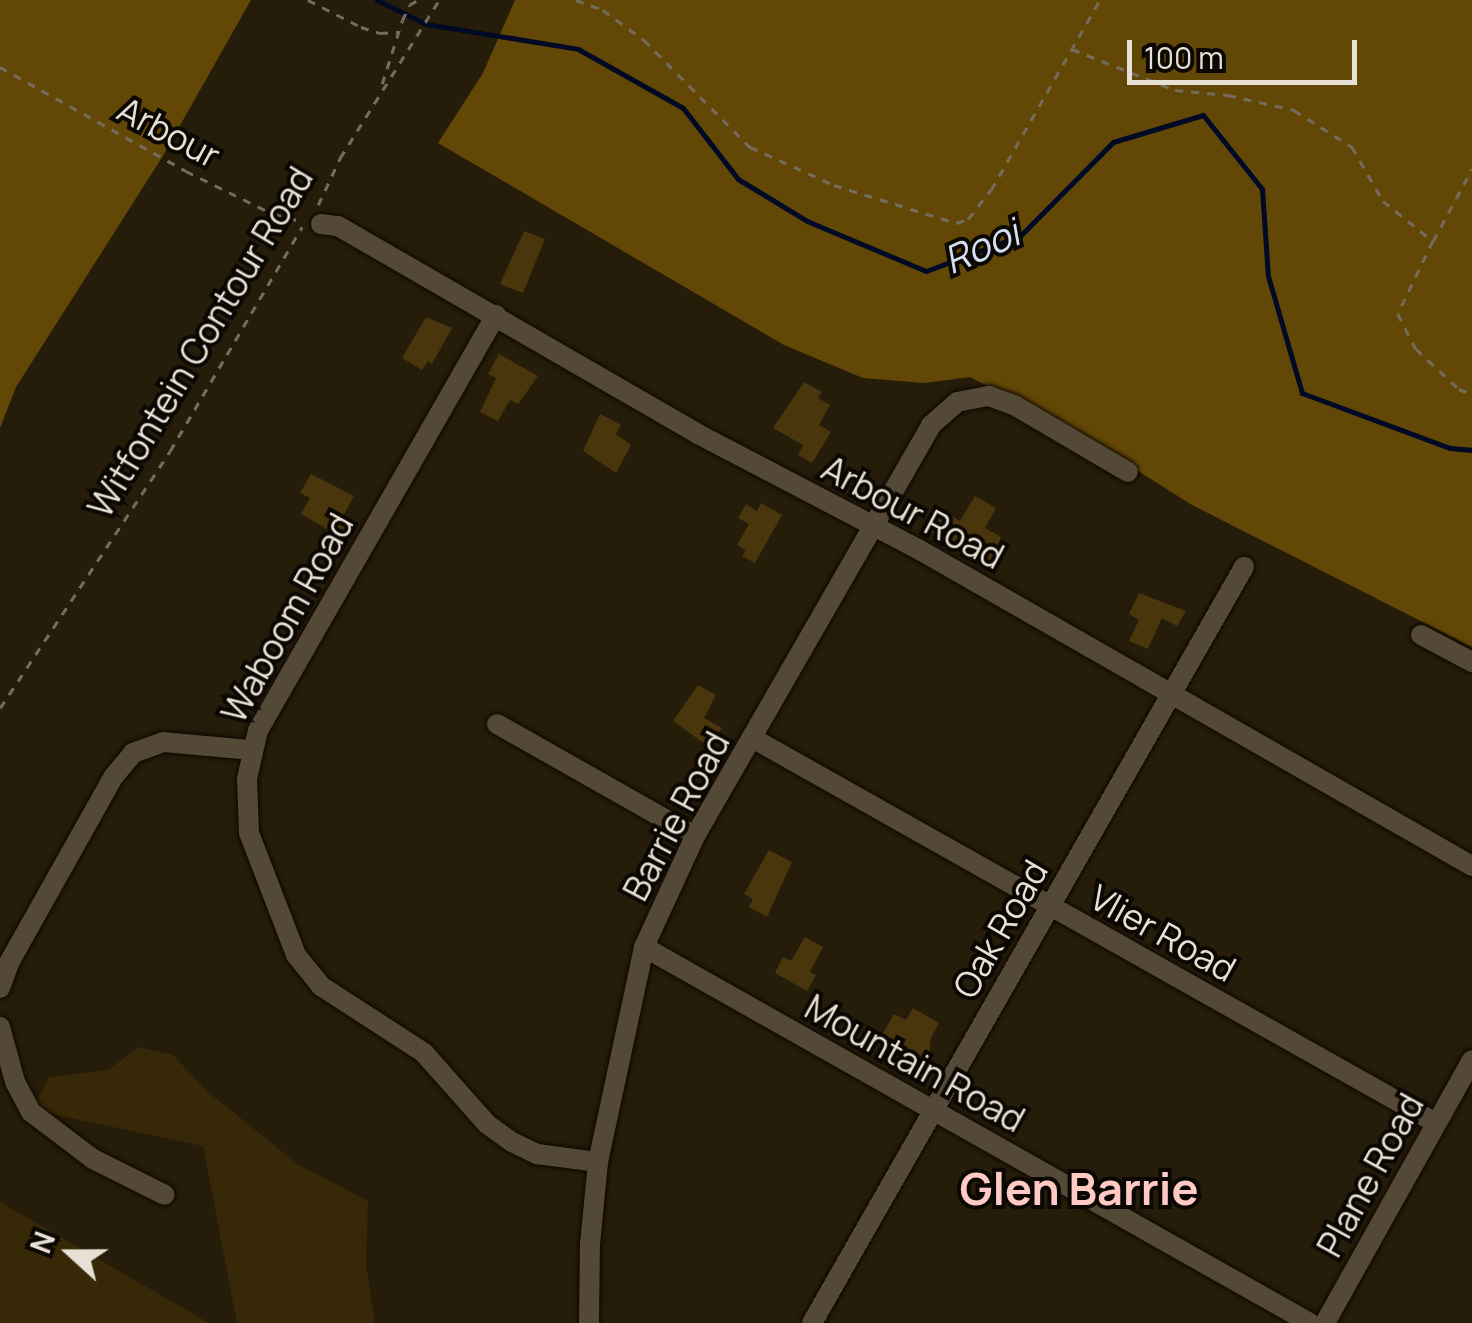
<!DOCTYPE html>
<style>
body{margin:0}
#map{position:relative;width:1472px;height:1323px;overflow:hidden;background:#261c0a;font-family:Manrope,sans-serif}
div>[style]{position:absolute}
.green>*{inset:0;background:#372807}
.forest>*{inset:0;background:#634706}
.stream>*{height:5px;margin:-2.5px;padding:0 2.5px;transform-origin:2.5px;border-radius:2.5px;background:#000a25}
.building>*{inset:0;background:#49360c}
.path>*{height:2.5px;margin-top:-1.25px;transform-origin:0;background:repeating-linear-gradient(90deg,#756c5d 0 8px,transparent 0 16px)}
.roads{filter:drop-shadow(0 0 2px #0e0700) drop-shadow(0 0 2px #0e0700)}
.minor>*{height:20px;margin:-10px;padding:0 10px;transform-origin:10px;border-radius:10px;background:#544936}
span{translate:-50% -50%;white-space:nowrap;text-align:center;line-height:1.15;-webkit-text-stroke:8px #0b0703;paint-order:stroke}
.street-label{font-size:35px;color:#e6e0d5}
.water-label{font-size:38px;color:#d4e0f1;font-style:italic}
.district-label{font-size:45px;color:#fecac3;font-weight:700}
.north{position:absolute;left:20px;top:1203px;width:100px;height:100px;-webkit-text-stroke:8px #0b0703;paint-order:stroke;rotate:291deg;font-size:28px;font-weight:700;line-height:40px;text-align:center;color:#e6e0d5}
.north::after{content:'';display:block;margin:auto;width:35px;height:45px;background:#e6e0d5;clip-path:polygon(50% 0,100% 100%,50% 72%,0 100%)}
.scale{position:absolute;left:1127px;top:40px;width:230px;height:45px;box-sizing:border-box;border:5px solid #e6e0d5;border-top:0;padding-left:12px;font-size:30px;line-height:35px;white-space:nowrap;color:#e6e0d5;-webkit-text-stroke:8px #0b0703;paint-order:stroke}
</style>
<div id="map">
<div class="green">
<i style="clip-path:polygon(139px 1047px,173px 1055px,208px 1092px,299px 1165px,368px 1201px,366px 1265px,375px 1323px,237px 1323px,203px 1146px,32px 1110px,49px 1077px,108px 1070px)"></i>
<i style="clip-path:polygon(0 1202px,209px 1323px,0 1323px)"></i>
</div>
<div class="forest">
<i style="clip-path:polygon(0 0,251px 0,161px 159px,16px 387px,0 428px)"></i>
<i style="clip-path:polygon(515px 0,1472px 0,1472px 647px,1192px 505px,1081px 435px,970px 377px,924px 383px,863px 378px,784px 345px,438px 143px,483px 73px)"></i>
</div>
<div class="stream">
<i style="left:377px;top:0;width:55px;rotate:26.1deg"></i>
<i style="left:426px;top:24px;width:154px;rotate:9.3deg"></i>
<i style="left:578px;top:49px;width:120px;rotate:29.3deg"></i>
<i style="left:683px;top:108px;width:90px;rotate:52.2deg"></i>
<i style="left:738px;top:179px;width:81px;rotate:31.3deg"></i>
<i style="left:807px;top:221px;width:129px;rotate:22.8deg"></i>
<i style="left:926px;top:271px;width:100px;rotate:-20.4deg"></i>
<i style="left:1020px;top:236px;width:132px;rotate:-45.3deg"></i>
<i style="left:1113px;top:142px;width:94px;rotate:-16.7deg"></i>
<i style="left:1203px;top:115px;width:95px;rotate:51.4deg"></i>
<i style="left:1262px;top:189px;width:87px;rotate:86.1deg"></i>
<i style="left:1268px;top:276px;width:122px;rotate:73.8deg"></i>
<i style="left:1302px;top:393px;width:158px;rotate:20.4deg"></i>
<i style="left:1450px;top:448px;width:22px;rotate:5deg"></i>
</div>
<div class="building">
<i style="clip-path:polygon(524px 231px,545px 239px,523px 293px,500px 284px)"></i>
<i style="clip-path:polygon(426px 317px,452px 328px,432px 364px,428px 361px,422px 370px,402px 358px)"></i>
<i style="clip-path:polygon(499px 354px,538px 376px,518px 404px,510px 400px,498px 421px,480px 412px,496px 378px,488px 374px)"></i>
<i style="clip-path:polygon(804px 382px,822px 392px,818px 398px,830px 405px,819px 425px,831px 432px,812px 463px,798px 455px,803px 445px,773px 428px)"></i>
<i style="clip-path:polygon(600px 414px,621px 425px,616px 434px,631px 445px,616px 473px,583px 451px)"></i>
<i style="clip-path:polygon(311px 474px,354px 496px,343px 516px,351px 520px,341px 537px,301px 514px,310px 498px,300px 493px)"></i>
<i style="clip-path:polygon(975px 496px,996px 508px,985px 528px,1001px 537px,991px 567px,929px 531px,941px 510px,960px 521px)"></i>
<i style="clip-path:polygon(761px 503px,782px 515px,755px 563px,742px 556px,746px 550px,737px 545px,749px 524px,738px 518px,746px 504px,757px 511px)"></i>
<i style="clip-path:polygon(1139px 593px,1186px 611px,1177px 626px,1162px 618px,1148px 649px,1129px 641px,1139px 620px,1129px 614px)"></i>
<i style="clip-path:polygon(698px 685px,716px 695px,704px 718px,722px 728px,709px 747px,673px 721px)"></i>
<i style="clip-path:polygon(769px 850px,792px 862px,767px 917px,749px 907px,753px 899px,744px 894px)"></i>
<i style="clip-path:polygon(805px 937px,823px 947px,810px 972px,816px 975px,807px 991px,775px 973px,783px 957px,791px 961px)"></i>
<i style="clip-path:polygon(913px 1008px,939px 1023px,931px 1038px,928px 1067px,916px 1069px,905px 1065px,906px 1049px,882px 1035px,894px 1014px,906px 1020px)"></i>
</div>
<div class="path">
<i style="left:308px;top:0;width:59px;rotate:27deg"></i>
<i style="left:361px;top:27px;width:20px;rotate:18deg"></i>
<i style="left:380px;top:33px;width:19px;rotate:-3deg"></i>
<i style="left:576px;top:0;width:29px;rotate:20deg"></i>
<i style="left:603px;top:10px;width:51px;rotate:36.2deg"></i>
<i style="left:644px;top:40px;width:151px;rotate:45.3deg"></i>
<i style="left:750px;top:147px;width:92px;rotate:24.3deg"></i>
<i style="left:834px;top:185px;width:128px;rotate:17.3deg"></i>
<i style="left:956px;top:223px;width:13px;rotate:-18deg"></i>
<i style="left:968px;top:219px;width:37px;rotate:-52deg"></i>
<i style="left:991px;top:190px;width:219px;rotate:-60.2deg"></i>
<i style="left:1072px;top:49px;width:111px;rotate:21.7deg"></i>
<i style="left:1175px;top:90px;width:53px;rotate:5.4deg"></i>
<i style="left:1228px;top:95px;width:68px;rotate:12.8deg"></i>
<i style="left:1294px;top:110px;width:69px;rotate:32.5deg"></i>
<i style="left:1352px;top:147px;width:62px;rotate:60.1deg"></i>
<i style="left:1383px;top:201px;width:64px;rotate:38.7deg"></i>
<i style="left:1433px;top:241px;width:82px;rotate:-61.6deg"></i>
<i style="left:0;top:67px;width:213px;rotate:29.2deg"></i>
<i style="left:186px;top:171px;width:97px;rotate:26.3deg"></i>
<i style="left:273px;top:214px;width:32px;rotate:14deg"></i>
<i style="left:382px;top:84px;width:66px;rotate:-72.4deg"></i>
<i style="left:402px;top:21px;width:17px;rotate:-66deg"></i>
<i style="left:409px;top:5px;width:10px;rotate:-29deg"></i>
<i style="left:318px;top:205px;width:52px;rotate:-64.9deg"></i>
<i style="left:340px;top:158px;width:186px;rotate:-57.9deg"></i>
<i style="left:1433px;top:241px;width:81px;rotate:115.6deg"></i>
<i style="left:1398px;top:314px;width:39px;rotate:63deg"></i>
<i style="left:1416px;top:349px;width:59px;rotate:42.9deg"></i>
<i style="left:1459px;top:389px;width:14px;rotate:21deg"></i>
<i style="left:0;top:708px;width:308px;rotate:-56.5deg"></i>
<i style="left:170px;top:451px;width:260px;rotate:-59.5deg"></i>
</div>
<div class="roads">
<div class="minor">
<i style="left:321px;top:224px;width:17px;rotate:7deg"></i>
<i style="left:338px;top:226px;width:416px;rotate:30deg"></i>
<i style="left:698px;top:434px;width:248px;rotate:27.6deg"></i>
<i style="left:918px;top:549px;width:638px;rotate:29.78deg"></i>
<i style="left:496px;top:315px;width:478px;rotate:119.8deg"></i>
<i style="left:258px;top:730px;width:50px;rotate:102.7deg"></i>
<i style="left:247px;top:779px;width:54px;rotate:87.9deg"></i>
<i style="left:249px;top:833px;width:131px;rotate:68.9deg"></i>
<i style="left:296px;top:955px;width:40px;rotate:51deg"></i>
<i style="left:321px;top:986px;width:123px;rotate:33deg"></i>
<i style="left:424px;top:1053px;width:95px;rotate:48.4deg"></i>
<i style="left:487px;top:1124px;width:31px;rotate:36deg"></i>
<i style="left:512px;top:1142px;width:28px;rotate:26deg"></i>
<i style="left:537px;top:1154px;width:62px;rotate:7.5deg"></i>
<i style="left:1421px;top:635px;width:58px;rotate:27.9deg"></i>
<i style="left:497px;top:724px;width:227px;rotate:29.5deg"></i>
<i style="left:754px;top:739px;width:783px;rotate:29.38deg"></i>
<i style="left:644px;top:947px;width:765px;rotate:29.45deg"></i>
<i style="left:0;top:988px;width:29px;rotate:-70deg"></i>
<i style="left:10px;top:961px;width:212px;rotate:-60.7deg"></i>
<i style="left:114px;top:776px;width:30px;rotate:-50deg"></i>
<i style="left:133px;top:753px;width:32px;rotate:-20deg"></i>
<i style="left:163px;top:742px;width:88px;rotate:5.2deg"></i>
<i style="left:0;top:1027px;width:57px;rotate:74.7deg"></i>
<i style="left:15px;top:1082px;width:34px;rotate:62deg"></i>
<i style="left:31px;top:1112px;width:78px;rotate:37.2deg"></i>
<i style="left:93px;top:1159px;width:80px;rotate:26.6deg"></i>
<i style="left:589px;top:1323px;width:79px;rotate:-89.3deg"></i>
<i style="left:590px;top:1244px;width:82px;rotate:-84.4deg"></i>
<i style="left:598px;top:1162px;width:220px;rotate:-77.9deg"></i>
<i style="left:644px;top:947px;width:122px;rotate:-65.3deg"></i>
<i style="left:695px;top:836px;width:474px;rotate:-60.1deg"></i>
<i style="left:931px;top:425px;width:35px;rotate:-41deg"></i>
<i style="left:957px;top:402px;width:33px;rotate:-11deg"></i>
<i style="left:989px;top:396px;width:27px;rotate:20deg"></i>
<i style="left:1014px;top:405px;width:132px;rotate:30.4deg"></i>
<i style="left:812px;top:1323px;width:871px;rotate:-60.26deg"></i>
<i style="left:1325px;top:1323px;width:301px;rotate:-60.8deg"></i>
</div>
</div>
<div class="street-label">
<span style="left:169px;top:132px;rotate:28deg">Arbour</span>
<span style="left:200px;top:342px;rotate:-59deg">Witfontein Contour Road</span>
<span style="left:913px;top:512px;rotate:28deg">Arbour Road</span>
<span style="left:287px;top:618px;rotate:-61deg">Waboom Road</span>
<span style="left:676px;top:816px;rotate:-62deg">Barrie Road</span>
<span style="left:1000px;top:929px;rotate:-60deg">Oak Road</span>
<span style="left:1163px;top:933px;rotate:29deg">Vlier Road</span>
<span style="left:915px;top:1063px;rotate:29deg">Mountain Road</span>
<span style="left:1370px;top:1175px;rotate:-61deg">Plane Road</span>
</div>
<div class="water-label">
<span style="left:981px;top:246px;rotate:-24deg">Rooi</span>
</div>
<div class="district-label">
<span style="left:1079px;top:1189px">Glen Barrie</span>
</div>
<div class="north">N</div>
<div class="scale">100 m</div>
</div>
